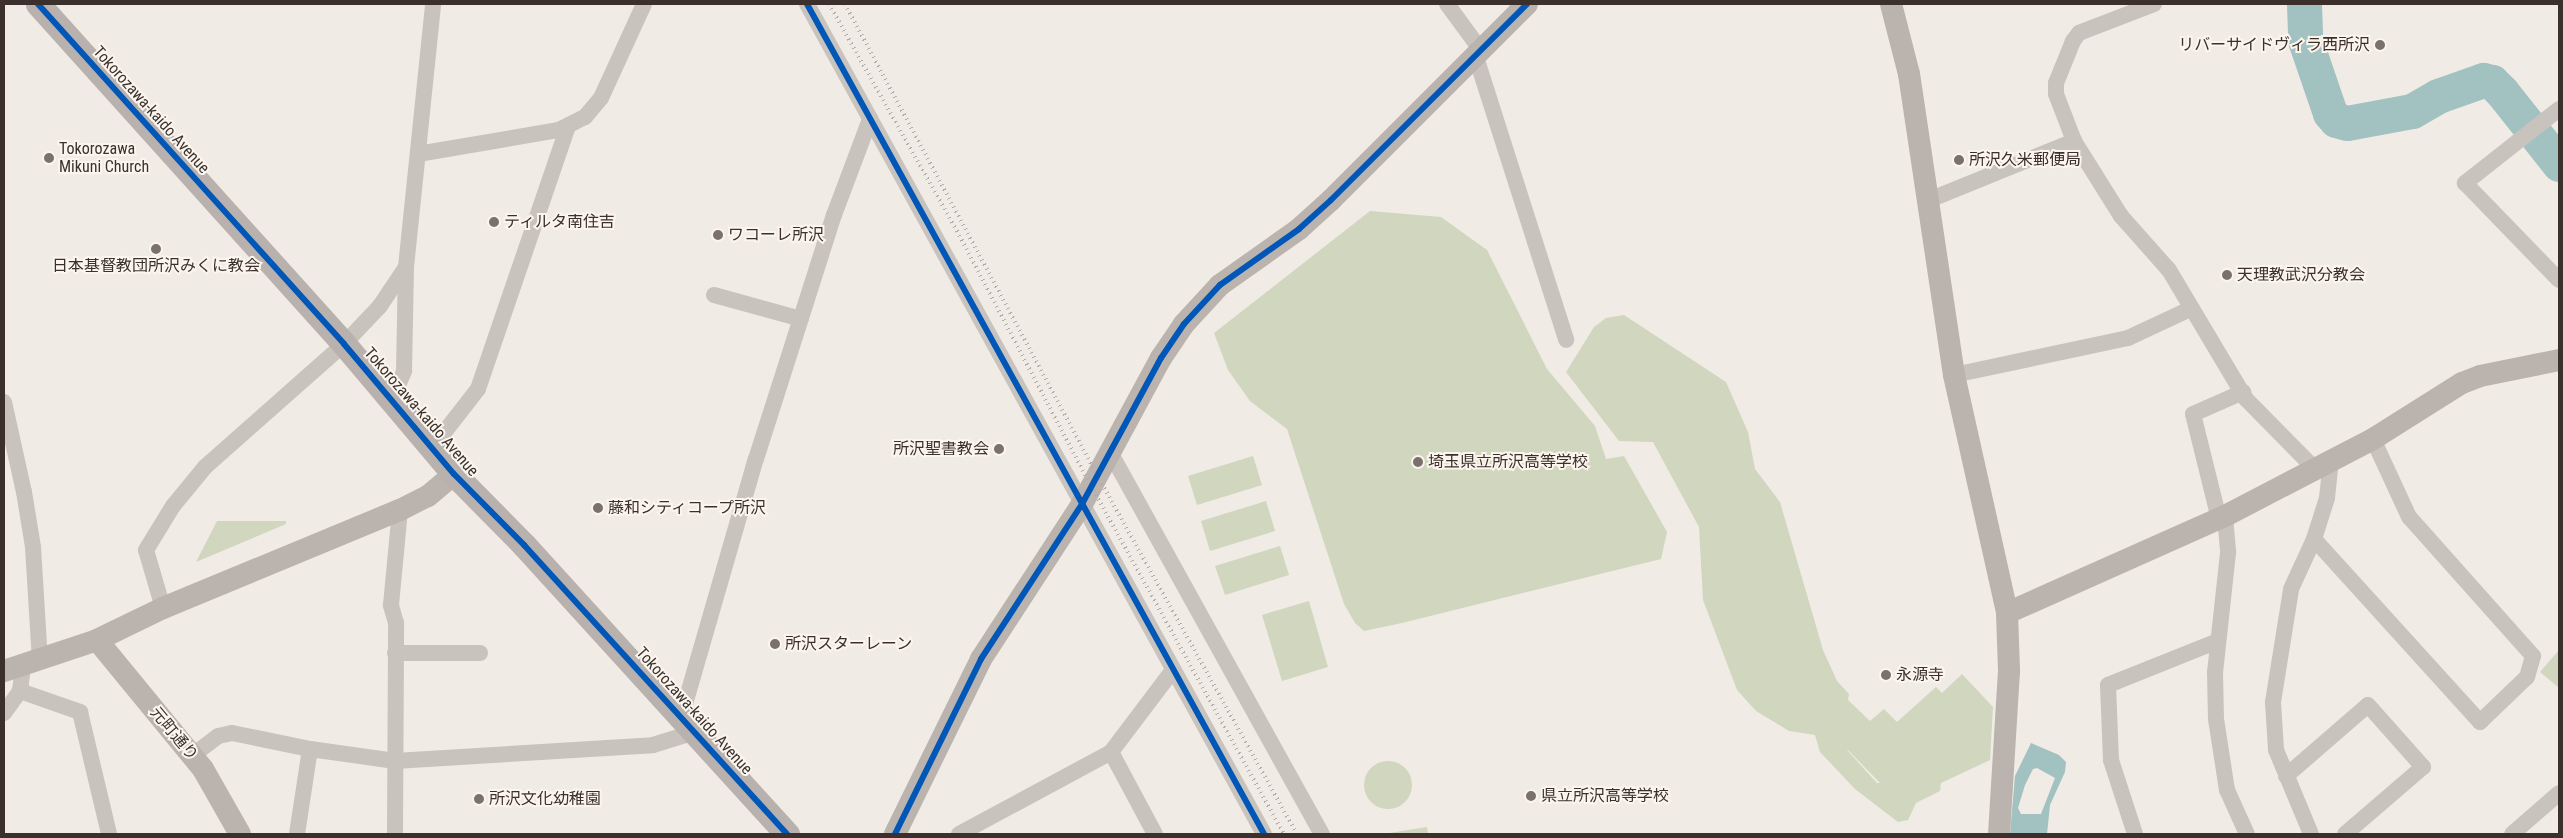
<!DOCTYPE html>
<meta charset="utf-8">
<style>
body{margin:0}
#map{position:relative;width:2563px;height:838px;overflow:hidden;background:#f0ebe5;font-family:"Roboto Condensed","Noto Sans JP",sans-serif}
div>[style]{position:absolute}
.green>*{inset:0;background:#d1d6bf}
.round{border-radius:50%}
.water>*{inset:0;background:#a1c2c1}
.river>*{height:35px;margin:-17.5px;padding:0 17.5px;transform-origin:17.5px;border-radius:17.5px;background:#a1c2c1}
.street>*{height:16px;margin:-8px;padding:0 8px;transform-origin:8px;border-radius:8px;background:#c9c3be}
.secondary>*{height:22px;margin:-11px;padding:0 11px;transform-origin:11px;border-radius:11px;background:#bab3ae}
.primary>*{height:25px;margin:-12.5px;padding:0 12.5px;transform-origin:12.5px;border-radius:12.5px;background:#b8b1ad}
.rail>*{height:4px;margin-top:-2px;transform-origin:0;background:repeating-linear-gradient(90deg,#b1aca8 0 1px,transparent 0 5px)}
.cycleway>*{height:6px;margin:-3px;padding:0 3px;transform-origin:3px;border-radius:3px;background:#0057b8}
.dots>*{width:14px;height:14px;translate:-50% -50%;box-sizing:border-box;border:2px solid #fbf5ee;border-radius:50%}
span{translate:-50% -50%;white-space:nowrap;text-align:center;line-height:1.15;-webkit-text-stroke:4px #fbf5ee;paint-order:stroke}
.poi-label{font-size:16px;color:#3b302b}
.right{translate:-100% -50%;text-align:right}
.left{translate:0 -50%;text-align:left}
.street-label{font-size:16px;color:#3b302b}
.frame{position:absolute;inset:0;border:5px solid #3b302b;pointer-events:none}
</style>
<div id="map">
<div class="green">
<i style="clip-path:polygon(1370px 211px,1441px 217px,1487px 250px,1547px 369px,1595px 426px,1606px 459px,1624px 456px,1667px 532px,1661px 559px,1402px 623px,1364px 631px,1355px 623px,1344px 604px,1287px 429px,1250px 401px,1228px 370px,1214px 333px)"></i>
<i style="clip-path:polygon(evenodd,1624px 315px,1726px 382px,1748px 432px,1755px 469px,1780px 502px,1823px 650px,1837px 681px,1849px 694px,1848px 700px,1870px 721px,1884px 709px,1897px 722px,1936px 687px,1942px 693px,1962px 674px,1993px 707px,1990px 760px,1941px 783px,1940px 791px,1916px 803px,1908px 820px,1898px 822px,1855px 789px,1820px 752px,1815px 735px,1789px 731px,1756px 711px,1737px 690px,1703px 600px,1699px 527px,1653px 442px,1619px 441px,1566px 372px,1594px 327px,1606px 318px,1624px 315px,1847px 750px,1848px 750px,1880px 783px,1877px 783px,1847px 750px)"></i>
<i style="clip-path:polygon(1253px 456px,1262px 485px,1197px 505px,1188px 476px)"></i>
<i style="clip-path:polygon(1266px 501px,1275px 531px,1210px 551px,1201px 521px)"></i>
<i style="clip-path:polygon(217px 521px,286px 521px,286px 524px,196px 562px)"></i>
<i style="clip-path:polygon(1280px 546px,1289px 575px,1225px 595px,1215px 566px)"></i>
<i style="clip-path:polygon(1309px 601px,1328px 667px,1282px 681px,1262px 615px)"></i>
<i style="clip-path:polygon(2559px 650px,2559px 688px,2540px 672px)"></i>
<i class="round" style="left:1364px;top:761px;width:48px;height:48px"></i>
<i style="clip-path:polygon(1427px 827px,1428px 834px,1383px 834px)"></i>
</div>
<div class="water">
<i style="clip-path:polygon(evenodd,2031px 743px,2059px 755px,2066px 762px,2065px 772px,2050px 805px,2047px 834px,2010px 834px,2015px 776px,2031px 743px,2037px 768px,2055px 778px,2041px 814px,2021px 814px,2018px 808px,2025px 785px,2033px 769px,2037px 768px)"></i>
</div>
<div class="river">
<i style="left:2304px;top:4px;width:36px;rotate:88deg"></i>
<i style="left:2305px;top:40px;width:77px;rotate:71.1deg"></i>
<i style="left:2330px;top:113px;width:9px;rotate:49deg"></i>
<i style="left:2336px;top:120px;width:11px;rotate:15deg"></i>
<i style="left:2347px;top:123px;width:66px;rotate:-10.5deg"></i>
<i style="left:2412px;top:111px;width:30px;rotate:-30deg"></i>
<i style="left:2438px;top:96px;width:48px;rotate:-19.6deg"></i>
<i style="left:2483px;top:80px;width:9px;rotate:13deg"></i>
<i style="left:2492px;top:82px;width:14px;rotate:45deg"></i>
<i style="left:2502px;top:92px;width:92px;rotate:51.6deg"></i>
</div>
<div class="street">
<i style="left:807px;top:4px;width:947px;rotate:61.16deg"></i>
<i style="left:1447px;top:4px;width:56px;rotate:53.7deg"></i>
<i style="left:2154px;top:4px;width:80px;rotate:158.9deg"></i>
<i style="left:2079px;top:33px;width:10px;rotate:127deg"></i>
<i style="left:2073px;top:41px;width:45px;rotate:112deg"></i>
<i style="left:2056px;top:83px;width:11px;rotate:90deg"></i>
<i style="left:2056px;top:94px;width:50px;rotate:69deg"></i>
<i style="left:2074px;top:141px;width:89px;rotate:57.9deg"></i>
<i style="left:2121px;top:216px;width:72px;rotate:48.4deg"></i>
<i style="left:2169px;top:270px;width:150px;rotate:59.2deg"></i>
<i style="left:2246px;top:399px;width:98px;rotate:45.4deg"></i>
<i style="left:1475px;top:54px;width:300px;rotate:72.3deg"></i>
<i style="left:2559px;top:109px;width:120px;rotate:141.8deg"></i>
<i style="left:2465px;top:183px;width:135px;rotate:45.9deg"></i>
<i style="left:418px;top:154px;width:143px;rotate:-9.7deg"></i>
<i style="left:559px;top:130px;width:29px;rotate:-27deg"></i>
<i style="left:585px;top:117px;width:25px;rotate:-50deg"></i>
<i style="left:601px;top:98px;width:103px;rotate:-65.4deg"></i>
<i style="left:1929px;top:200px;width:157px;rotate:-22.1deg"></i>
<i style="left:714px;top:295px;width:90px;rotate:15.4deg"></i>
<i style="left:1954px;top:375px;width:178px;rotate:-12deg"></i>
<i style="left:2128px;top:338px;width:68px;rotate:-25.1deg"></i>
<i style="left:4px;top:402px;width:92px;rotate:77.5deg"></i>
<i style="left:24px;top:492px;width:56px;rotate:80.7deg"></i>
<i style="left:33px;top:547px;width:114px;rotate:86.5deg"></i>
<i style="left:391px;top:402px;width:34px;rotate:-67deg"></i>
<i style="left:404px;top:371px;width:104px;rotate:-88.9deg"></i>
<i style="left:406px;top:267px;width:264px;rotate:-84.1deg"></i>
<i style="left:432px;top:448px;width:75px;rotate:-52.1deg"></i>
<i style="left:478px;top:389px;width:278px;rotate:-71.1deg"></i>
<i style="left:1110px;top:452px;width:437px;rotate:61deg"></i>
<i style="left:2225px;top:516px;width:37px;rotate:85deg"></i>
<i style="left:2228px;top:553px;width:120px;rotate:96.2deg"></i>
<i style="left:2215px;top:672px;width:47px;rotate:88.8deg"></i>
<i style="left:2216px;top:719px;width:72px;rotate:81.2deg"></i>
<i style="left:2227px;top:790px;width:48px;rotate:65.6deg"></i>
<i style="left:2219px;top:519px;width:108px;rotate:-103.9deg"></i>
<i style="left:2193px;top:414px;width:55px;rotate:-23.7deg"></i>
<i style="left:2314px;top:539px;width:247px;rotate:47.8deg"></i>
<i style="left:2480px;top:722px;width:65px;rotate:-43.8deg"></i>
<i style="left:2527px;top:677px;width:22px;rotate:-74deg"></i>
<i style="left:2533px;top:656px;width:186px;rotate:-131.7deg"></i>
<i style="left:2409px;top:517px;width:86px;rotate:-114.8deg"></i>
<i style="left:163px;top:608px;width:60px;rotate:-106.3deg"></i>
<i style="left:146px;top:550px;width:52px;rotate:-58.5deg"></i>
<i style="left:173px;top:506px;width:50px;rotate:-50.6deg"></i>
<i style="left:205px;top:467px;width:186px;rotate:-41.5deg"></i>
<i style="left:344px;top:344px;width:52px;rotate:-46.5deg"></i>
<i style="left:380px;top:306px;width:47px;rotate:-56.3deg"></i>
<i style="left:395px;top:653px;width:85px"></i>
<i style="left:20px;top:691px;width:64px;rotate:19.3deg"></i>
<i style="left:80px;top:712px;width:125px;rotate:76.6deg"></i>
<i style="left:4px;top:713px;width:27px;rotate:-54deg"></i>
<i style="left:20px;top:691px;width:24px;rotate:-83deg"></i>
<i style="left:681px;top:718px;width:270px;rotate:-73.9deg"></i>
<i style="left:756px;top:459px;width:256px;rotate:-72.3deg"></i>
<i style="left:834px;top:215px;width:103px;rotate:-69.4deg"></i>
<i style="left:1111px;top:752px;width:93px;rotate:61.8deg"></i>
<i style="left:193px;top:755px;width:31px;rotate:-37deg"></i>
<i style="left:218px;top:736px;width:14px;rotate:-12deg"></i>
<i style="left:232px;top:733px;width:80px;rotate:11.6deg"></i>
<i style="left:310px;top:749px;width:86px;rotate:8deg"></i>
<i style="left:395px;top:761px;width:258px;rotate:-3.5deg"></i>
<i style="left:653px;top:745px;width:44px;rotate:-17.2deg"></i>
<i style="left:2286px;top:776px;width:108px;rotate:-40.9deg"></i>
<i style="left:2368px;top:705px;width:83px;rotate:48.4deg"></i>
<i style="left:2423px;top:767px;width:103px;rotate:139.3deg"></i>
<i style="left:297px;top:834px;width:86px;rotate:-81.3deg"></i>
<i style="left:395px;top:834px;width:211px;rotate:-89.7deg"></i>
<i style="left:396px;top:623px;width:19px;rotate:-106deg"></i>
<i style="left:391px;top:605px;width:95px;rotate:-84.6deg"></i>
<i style="left:959px;top:834px;width:173px;rotate:-28.3deg"></i>
<i style="left:1111px;top:752px;width:103px;rotate:-52.9deg"></i>
<i style="left:2135px;top:834px;width:78px;rotate:-108deg"></i>
<i style="left:2111px;top:760px;width:75px;rotate:-92.3deg"></i>
<i style="left:2108px;top:685px;width:118px;rotate:-21.8deg"></i>
<i style="left:2311px;top:834px;width:91px;rotate:-112.6deg"></i>
<i style="left:2276px;top:750px;width:48px;rotate:-93.6deg"></i>
<i style="left:2273px;top:702px;width:114px;rotate:-80.9deg"></i>
<i style="left:2291px;top:589px;width:55px;rotate:-65.3deg"></i>
<i style="left:2314px;top:539px;width:43px;rotate:-72.4deg"></i>
<i style="left:2327px;top:498px;width:37px;rotate:-84deg"></i>
<i style="left:2512px;top:834px;width:62px;rotate:-41.1deg"></i>
</div>
<div class="secondary">
<i style="left:1891px;top:4px;width:72px;rotate:75.6deg"></i>
<i style="left:1909px;top:74px;width:304px;rotate:81.5deg"></i>
<i style="left:1954px;top:375px;width:244px;rotate:77.4deg"></i>
<i style="left:2007px;top:613px;width:58px;rotate:88deg"></i>
<i style="left:2009px;top:671px;width:163px;rotate:93.5deg"></i>
<i style="left:2007px;top:613px;width:239px;rotate:-24deg"></i>
<i style="left:2225px;top:516px;width:167px;rotate:-27.5deg"></i>
<i style="left:2373px;top:439px;width:105px;rotate:-32.2deg"></i>
<i style="left:2462px;top:383px;width:19px;rotate:-21deg"></i>
<i style="left:2480px;top:376px;width:81px;rotate:-11.4deg"></i>
<i style="left:97px;top:640px;width:167px;rotate:50.6deg"></i>
<i style="left:203px;top:769px;width:75px;rotate:60.4deg"></i>
<i style="left:4px;top:671px;width:98px;rotate:-18.4deg"></i>
<i style="left:97px;top:640px;width:73px;rotate:-25.9deg"></i>
<i style="left:163px;top:608px;width:256px;rotate:-22.5deg"></i>
<i style="left:400px;top:510px;width:31px;rotate:-27deg"></i>
<i style="left:428px;top:496px;width:34px;rotate:-40deg"></i>
<i style="left:895px;top:834px;width:195px;rotate:-63.8deg"></i>
<i style="left:981px;top:659px;width:185px;rotate:-56.9deg"></i>
<i style="left:1082px;top:504px;width:166px;rotate:-61.6deg"></i>
<i style="left:1161px;top:358px;width:41px;rotate:-55.9deg"></i>
<i style="left:1184px;top:324px;width:53px;rotate:-47.3deg"></i>
<i style="left:1220px;top:285px;width:97px;rotate:-35.3deg"></i>
<i style="left:1299px;top:229px;width:43px;rotate:-42.2deg"></i>
<i style="left:1331px;top:200px;width:277px;rotate:-45deg"></i>
</div>
<div class="primary">
<i style="left:38px;top:4px;width:457px;rotate:48deg"></i>
<i style="left:344px;top:344px;width:170px;rotate:49.8deg"></i>
<i style="left:454px;top:474px;width:100px;rotate:45.4deg"></i>
<i style="left:524px;top:545px;width:391px;rotate:47.7deg"></i>
</div>
<div class="rail">
<i style="left:829px;top:4px;width:261px;rotate:60.6deg"></i>
<i style="left:957px;top:231px;width:288px;rotate:62.3deg"></i>
<i style="left:1091px;top:486px;width:398px;rotate:61deg"></i>
<i style="left:845px;top:4px;width:534px;rotate:61.85deg"></i>
<i style="left:1097px;top:475px;width:411px;rotate:60.9deg"></i>
</div>
<div class="cycleway">
<i style="left:38px;top:4px;width:457px;rotate:48deg"></i>
<i style="left:344px;top:344px;width:170px;rotate:49.8deg"></i>
<i style="left:454px;top:474px;width:100px;rotate:45.4deg"></i>
<i style="left:524px;top:545px;width:391px;rotate:47.7deg"></i>
<i style="left:807px;top:4px;width:947px;rotate:61.16deg"></i>
<i style="left:895px;top:834px;width:195px;rotate:-63.8deg"></i>
<i style="left:981px;top:659px;width:185px;rotate:-56.9deg"></i>
<i style="left:1082px;top:504px;width:166px;rotate:-61.6deg"></i>
<i style="left:1161px;top:358px;width:41px;rotate:-55.9deg"></i>
<i style="left:1184px;top:324px;width:53px;rotate:-47.3deg"></i>
<i style="left:1220px;top:285px;width:97px;rotate:-35.3deg"></i>
<i style="left:1299px;top:229px;width:43px;rotate:-42.2deg"></i>
<i style="left:1331px;top:200px;width:277px;rotate:-45deg"></i>
</div>
<div class="dots">
<i style="left:2380px;top:45px;background:#7a716c"></i>
<i style="left:49px;top:158px;background:#7a716c"></i>
<i style="left:1959px;top:160px;background:#7a716c"></i>
<i style="left:494px;top:222px;background:#7a716c"></i>
<i style="left:718px;top:235px;background:#7a716c"></i>
<i style="left:156px;top:249px;background:#7a716c"></i>
<i style="left:2227px;top:275px;background:#7a716c"></i>
<i style="left:999px;top:449px;background:#7a716c"></i>
<i style="left:1418px;top:462px;background:#7a716c"></i>
<i style="left:598px;top:508px;background:#7a716c"></i>
<i style="left:775px;top:644px;background:#7a716c"></i>
<i style="left:1886px;top:675px;background:#7a716c"></i>
<i style="left:1531px;top:796px;background:#7a716c"></i>
<i style="left:479px;top:799px;background:#7a716c"></i>
</div>
<div class="poi-label">
<span class="right" style="left:2370px;top:45px">リバーサイドヴィラ西所沢</span>
<span class="left" style="left:59px;top:158px">Tokorozawa<br>Mikuni Church</span>
<span class="left" style="left:1969px;top:160px">所沢久米郵便局</span>
<span class="left" style="left:504px;top:222px">ティルタ南住吉</span>
<span class="left" style="left:728px;top:235px">ワコーレ所沢</span>
<span style="left:156px;top:266px">日本基督教団所沢みくに教会</span>
<span class="left" style="left:2237px;top:275px">天理教武沢分教会</span>
<span class="right" style="left:989px;top:449px">所沢聖書教会</span>
<span class="left" style="left:1428px;top:462px">埼玉県立所沢高等学校</span>
<span class="left" style="left:608px;top:508px">藤和シティコープ所沢</span>
<span class="left" style="left:785px;top:644px">所沢スターレーン</span>
<span class="left" style="left:1896px;top:675px">永源寺</span>
<span class="left" style="left:1541px;top:796px">県立所沢高等学校</span>
<span class="left" style="left:489px;top:799px">所沢文化幼稚園</span>
</div>
<div class="street-label">
<span style="left:151px;top:110px;rotate:48deg">Tokorozawa-kaido Avenue</span>
<span style="left:421px;top:412px;rotate:49deg">Tokorozawa-kaido Avenue</span>
<span style="left:694px;top:711px;rotate:48deg">Tokorozawa-kaido Avenue</span>
<span style="left:174px;top:734px;rotate:50deg">元町通り</span>
</div>
<div class="frame"></div>
</div>
